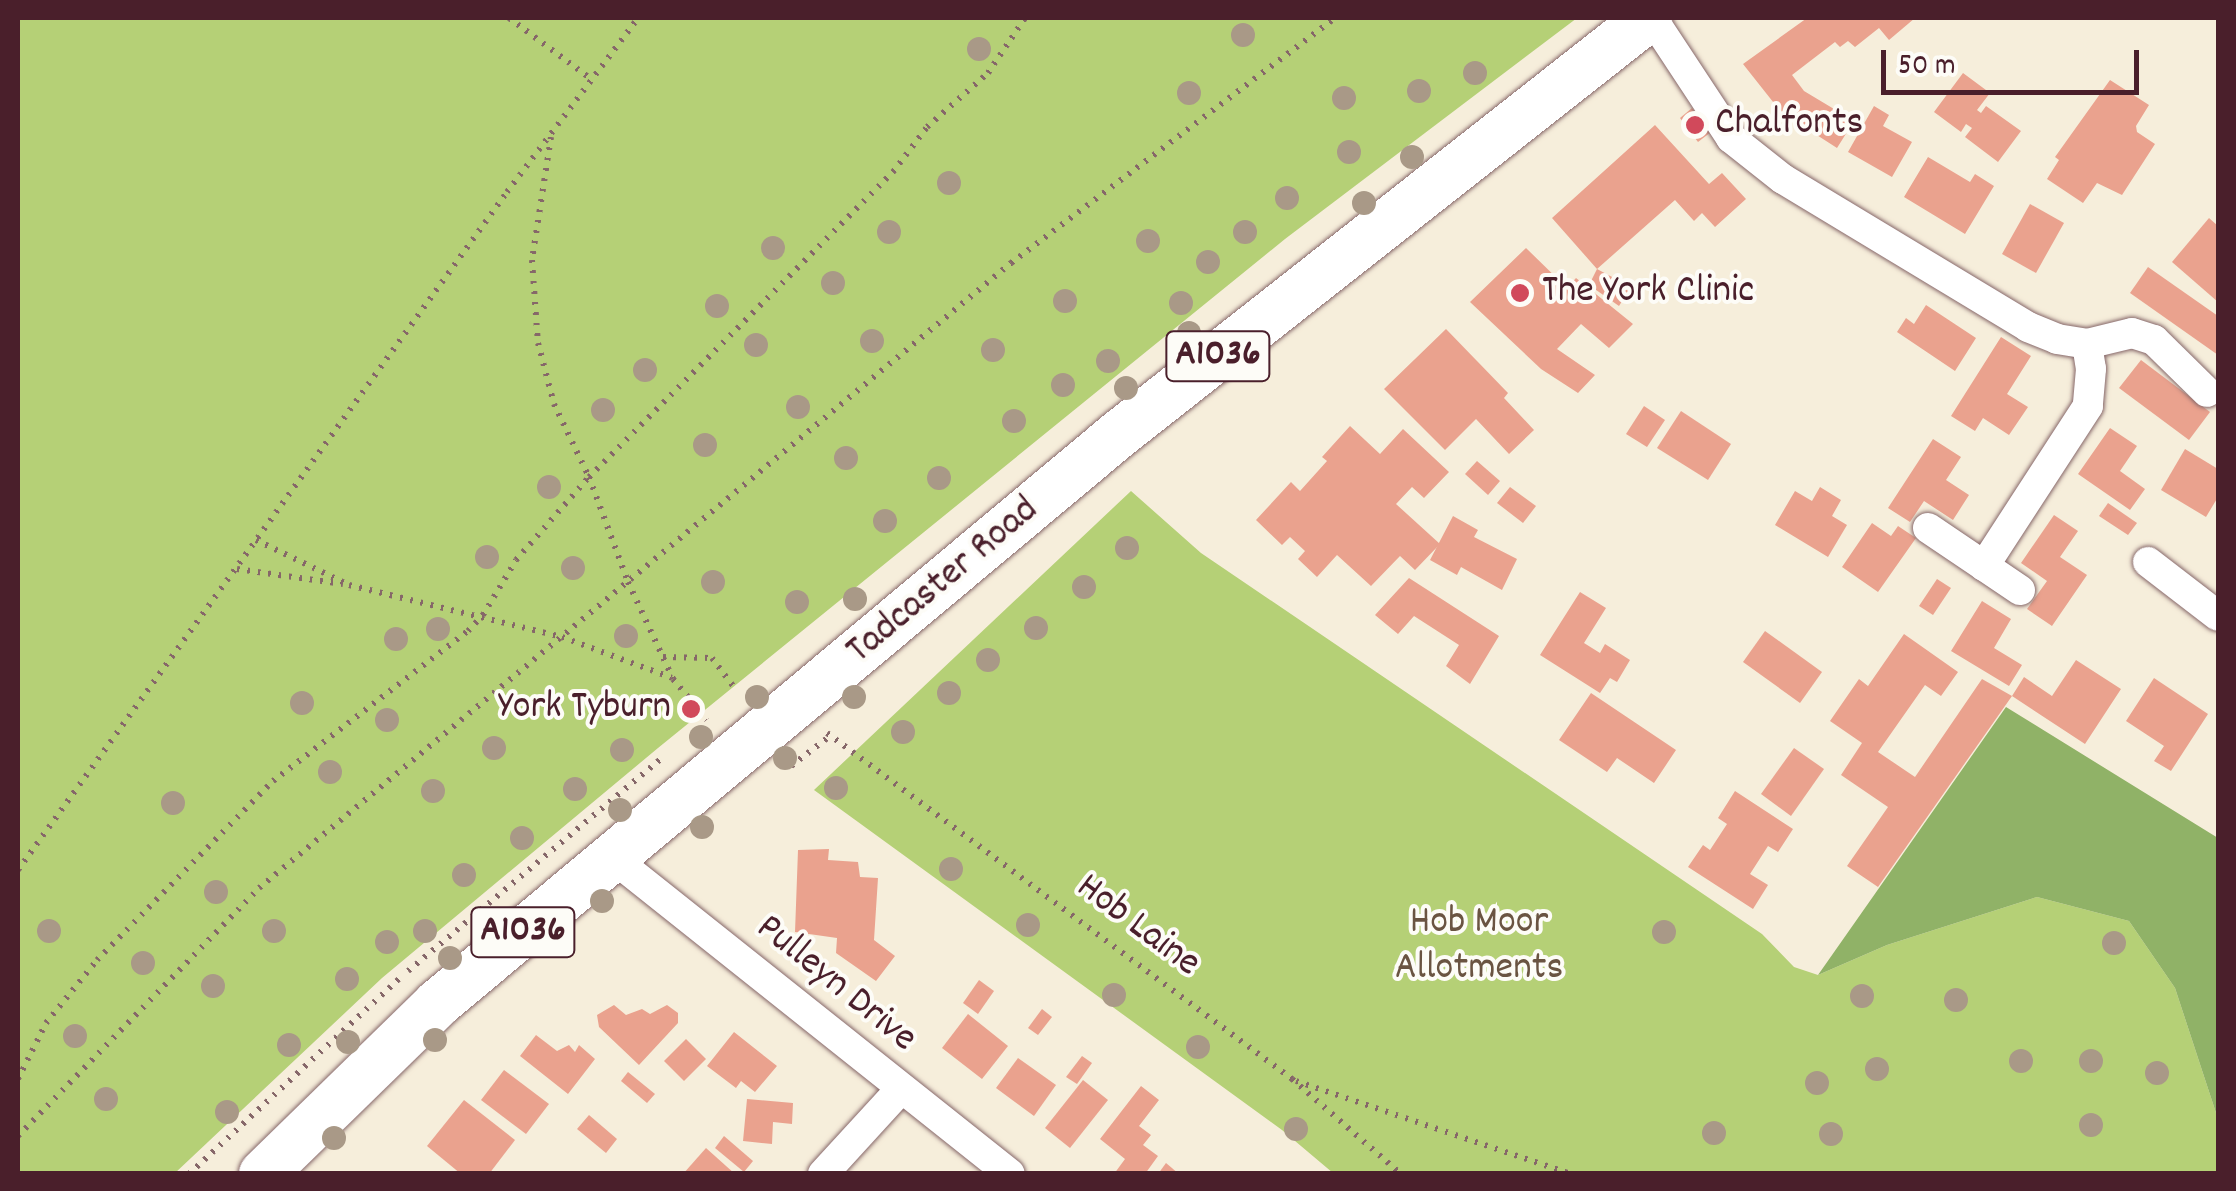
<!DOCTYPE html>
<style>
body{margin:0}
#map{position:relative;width:2236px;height:1191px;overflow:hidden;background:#f6eedb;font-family:Dekko,sans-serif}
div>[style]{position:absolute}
.green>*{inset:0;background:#b5d076}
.forest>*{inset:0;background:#90b267}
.building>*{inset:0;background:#eaa28e}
.path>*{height:6px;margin-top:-3px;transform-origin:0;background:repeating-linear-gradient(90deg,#866769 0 2.5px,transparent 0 10.5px)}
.roads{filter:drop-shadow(0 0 2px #866769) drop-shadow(0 0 2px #866769)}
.minor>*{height:30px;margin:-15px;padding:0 15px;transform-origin:15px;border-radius:15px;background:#fff}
.primary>*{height:48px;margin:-24px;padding:0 24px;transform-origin:24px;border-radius:24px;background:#fff}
.trees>*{width:24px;height:24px;margin:-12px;border-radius:50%;background:#a99987}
.dots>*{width:28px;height:28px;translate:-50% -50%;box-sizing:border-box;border:5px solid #fdfcf7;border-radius:50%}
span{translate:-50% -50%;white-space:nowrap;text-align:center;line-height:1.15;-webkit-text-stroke:8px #fdfcf7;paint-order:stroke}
.shield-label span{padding:2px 8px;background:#fdfcf7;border:2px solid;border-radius:8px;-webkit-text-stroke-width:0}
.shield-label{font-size:38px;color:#4a1f2b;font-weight:700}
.poi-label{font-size:40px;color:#4a1f2b}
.left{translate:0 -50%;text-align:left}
.right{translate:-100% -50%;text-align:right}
.street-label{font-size:40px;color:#4a1f2b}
.park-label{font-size:40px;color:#6a5442}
.frame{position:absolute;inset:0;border:20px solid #4a1f2b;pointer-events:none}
.scale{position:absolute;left:1881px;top:50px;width:258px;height:45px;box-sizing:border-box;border:5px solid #4a1f2b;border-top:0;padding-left:12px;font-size:30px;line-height:35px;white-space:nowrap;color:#4a1f2b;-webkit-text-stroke:8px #fdfcf7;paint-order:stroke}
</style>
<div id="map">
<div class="green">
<i style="clip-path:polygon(18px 18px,1577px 18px,1285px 239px,658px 748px,382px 978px,174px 1174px,18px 1173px)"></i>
<i style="clip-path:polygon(1131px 491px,1201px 553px,1762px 934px,1794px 967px,1818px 975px,1887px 945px,2037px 897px,2129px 921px,2175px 988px,2218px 1119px,2218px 1173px,1333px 1173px,1282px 1130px,814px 790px)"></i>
</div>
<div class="forest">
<i style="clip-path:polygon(2006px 707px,2218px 838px,2218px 1119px,2175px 988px,2129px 921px,2037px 897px,1887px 945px,1818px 975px)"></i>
</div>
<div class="building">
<i style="clip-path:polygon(1807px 18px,1915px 18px,1889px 40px,1879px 28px,1855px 47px,1848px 41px,1840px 47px,1835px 42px,1792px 75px,1804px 91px,1854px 121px,1837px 148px,1781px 112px,1743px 64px)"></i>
<i style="clip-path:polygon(1963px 73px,1990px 93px,1977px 110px,1981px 113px,1986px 106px,2021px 131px,1998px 162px,1965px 137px,1972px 128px,1966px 124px,1961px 132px,1934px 112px)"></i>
<i style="clip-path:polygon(2110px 80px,2149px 105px,2136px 126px,2137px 132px,2155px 144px,2122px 195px,2097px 183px,2083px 203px,2047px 179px,2059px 160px,2055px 157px)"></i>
<i style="clip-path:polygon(1874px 106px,1889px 115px,1883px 126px,1912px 142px,1892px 177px,1848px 152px)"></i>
<i style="clip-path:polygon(1692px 108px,1711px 132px,1698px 142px,1680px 118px)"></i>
<i style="clip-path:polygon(1655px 125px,1709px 184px,1722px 173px,1746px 199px,1715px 227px,1702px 213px,1694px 221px,1675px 200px,1597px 269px,1552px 218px)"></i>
<i style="clip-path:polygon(1928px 157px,1970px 182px,1975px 174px,1994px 186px,1965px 234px,1904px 197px)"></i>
<i style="clip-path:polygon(2030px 204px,2064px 223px,2036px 273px,2002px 254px)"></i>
<i style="clip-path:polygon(2209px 218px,2218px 226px,2218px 302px,2172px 262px)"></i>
<i style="clip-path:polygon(1526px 248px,1567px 288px,1576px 278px,1633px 324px,1609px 348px,1581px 324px,1557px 349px,1595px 375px,1578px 393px,1541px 369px,1470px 302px)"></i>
<i style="clip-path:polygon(2148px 267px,2218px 316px,2218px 355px,2130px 293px)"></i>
<i style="clip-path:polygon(1597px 269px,1631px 287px,1619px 306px,1589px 285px)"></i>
<i style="clip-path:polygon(1926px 305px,1976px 338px,1955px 371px,1897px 332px,1906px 318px,1914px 324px)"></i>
<i style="clip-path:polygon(1446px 329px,1508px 393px,1504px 398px,1534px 430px,1509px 454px,1476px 419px,1445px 450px,1384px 389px)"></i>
<i style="clip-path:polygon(2001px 337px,2031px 356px,2007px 394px,2028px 407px,2009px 435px,1983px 418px,1975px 431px,1951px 416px)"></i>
<i style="clip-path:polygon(2141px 360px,2210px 412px,2189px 440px,2119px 388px)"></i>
<i style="clip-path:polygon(1644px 406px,1665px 420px,1647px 447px,1626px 434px)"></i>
<i style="clip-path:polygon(1681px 411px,1731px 444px,1708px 480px,1657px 448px)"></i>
<i style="clip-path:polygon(1350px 426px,1380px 454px,1403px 429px,1449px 472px,1424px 498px,1412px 487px,1396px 504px,1440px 544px,1415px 570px,1400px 556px,1371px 586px,1337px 555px,1317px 577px,1298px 559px,1305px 551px,1290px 537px,1282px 545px,1256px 520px,1291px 482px,1300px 491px,1327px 461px,1322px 457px)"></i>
<i style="clip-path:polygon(2110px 428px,2137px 446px,2120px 471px,2145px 489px,2130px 510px,2078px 474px)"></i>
<i style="clip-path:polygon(1933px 439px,1961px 457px,1946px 480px,1969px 495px,1953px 520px,1924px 501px,1910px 522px,1888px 508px)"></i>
<i style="clip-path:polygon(2185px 449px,2218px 469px,2218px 497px,2206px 517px,2161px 490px)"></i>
<i style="clip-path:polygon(1477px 461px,1500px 481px,1488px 495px,1465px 474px)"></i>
<i style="clip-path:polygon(1510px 487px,1536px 506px,1523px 523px,1497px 503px)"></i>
<i style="clip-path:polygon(1820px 487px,1841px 500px,1832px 516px,1847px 525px,1828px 557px,1775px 525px,1795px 491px,1812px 501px)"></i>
<i style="clip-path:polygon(2108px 503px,2137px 523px,2128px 535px,2099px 516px)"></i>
<i style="clip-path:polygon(2054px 515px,2078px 531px,2060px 557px,2087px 575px,2052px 626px,2027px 609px,2047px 581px,2021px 563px)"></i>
<i style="clip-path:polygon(1453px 516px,1478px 530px,1474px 537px,1517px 559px,1502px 590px,1461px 567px,1457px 575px,1430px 560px)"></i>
<i style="clip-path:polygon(1872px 523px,1891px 536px,1898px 526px,1916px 538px,1878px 592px,1842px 567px)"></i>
<i style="clip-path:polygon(1409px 578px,1499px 636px,1470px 684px,1446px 666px,1459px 645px,1414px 616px,1398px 634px,1375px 615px)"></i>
<i style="clip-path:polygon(1937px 579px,1951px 588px,1933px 615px,1919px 606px)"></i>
<i style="clip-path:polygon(1580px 592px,1606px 608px,1584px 643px,1600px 653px,1605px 644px,1630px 660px,1617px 682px,1610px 678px,1600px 693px,1540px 655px)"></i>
<i style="clip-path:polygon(1982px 601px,2011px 619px,1994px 648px,2022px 665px,2009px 686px,1951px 651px)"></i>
<i style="clip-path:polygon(1765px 631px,1822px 672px,1800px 703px,1743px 662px)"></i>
<i style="clip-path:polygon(1904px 634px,1958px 672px,1941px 696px,1925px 685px,1878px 752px,1915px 777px,1982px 679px,2012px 696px,2024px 677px,2052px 696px,2076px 660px,2121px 689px,2085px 744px,2012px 696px,1878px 887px,1847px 866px,1888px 807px,1841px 775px,1862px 743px,1830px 721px,1859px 679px,1868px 686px)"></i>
<i style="clip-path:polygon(2154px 678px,2208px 714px,2171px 771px,2154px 761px,2164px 746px,2126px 721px)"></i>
<i style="clip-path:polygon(1591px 693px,1676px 750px,1654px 783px,1617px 758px,1607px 772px,1559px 740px)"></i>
<i style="clip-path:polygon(1794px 748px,1824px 769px,1791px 816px,1761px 794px)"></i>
<i style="clip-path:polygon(1735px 791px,1793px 829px,1778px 852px,1768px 846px,1750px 874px,1768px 885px,1753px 909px,1688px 867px,1703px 845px,1710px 850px,1727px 824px,1718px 818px)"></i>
<i style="clip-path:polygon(829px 849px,828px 860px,858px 862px,860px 877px,878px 878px,874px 940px,895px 956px,876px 981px,836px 953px,837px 938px,795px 932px,798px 850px)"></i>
<i style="clip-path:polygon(979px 980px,994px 991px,978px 1014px,963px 1003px)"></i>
<i style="clip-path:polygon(614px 1005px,626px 1015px,642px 1009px,650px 1014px,667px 1005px,678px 1013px,678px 1023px,639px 1065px,599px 1027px,597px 1015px)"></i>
<i style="clip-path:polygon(1042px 1009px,1052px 1017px,1038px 1035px,1028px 1028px)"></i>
<i style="clip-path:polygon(968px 1014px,1008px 1046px,982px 1079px,942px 1048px)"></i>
<i style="clip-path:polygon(734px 1032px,777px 1066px,755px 1092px,741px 1081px,736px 1088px,707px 1066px)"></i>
<i style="clip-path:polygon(536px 1035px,557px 1051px,569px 1045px,575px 1052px,579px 1045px,595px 1059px,568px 1094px,520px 1056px)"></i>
<i style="clip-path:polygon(686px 1039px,706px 1059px,684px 1081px,664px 1061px)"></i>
<i style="clip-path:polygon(1082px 1056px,1092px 1063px,1077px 1084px,1066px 1077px)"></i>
<i style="clip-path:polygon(1018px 1058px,1056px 1085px,1034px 1116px,996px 1088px)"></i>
<i style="clip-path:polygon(504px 1070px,549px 1104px,526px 1134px,481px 1100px)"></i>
<i style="clip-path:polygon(628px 1072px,655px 1094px,647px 1103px,621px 1081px)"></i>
<i style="clip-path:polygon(1083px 1080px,1108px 1100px,1070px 1148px,1045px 1128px)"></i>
<i style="clip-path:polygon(1141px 1086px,1159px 1100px,1139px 1126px,1151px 1135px,1143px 1145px,1158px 1156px,1145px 1174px,1114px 1174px,1125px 1159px,1100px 1139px)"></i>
<i style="clip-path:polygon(747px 1099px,793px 1103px,792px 1124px,773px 1122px,772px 1144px,743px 1141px)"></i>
<i style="clip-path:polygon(464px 1100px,515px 1140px,489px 1174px,461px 1174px,427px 1146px)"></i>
<i style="clip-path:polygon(589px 1115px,617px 1139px,606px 1153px,577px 1129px)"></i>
<i style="clip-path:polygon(724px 1136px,753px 1161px,744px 1172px,715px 1148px)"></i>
<i style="clip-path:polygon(706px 1148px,735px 1174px,683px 1174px)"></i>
<i style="clip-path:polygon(1166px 1163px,1179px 1174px,1158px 1174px)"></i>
</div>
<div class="path">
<i style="left:509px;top:18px;width:102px;rotate:36.6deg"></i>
<i style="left:551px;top:137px;width:124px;rotate:98.8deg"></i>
<i style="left:532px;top:260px;width:83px;rotate:85.9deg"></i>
<i style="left:538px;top:343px;width:63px;rotate:75.3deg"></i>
<i style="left:554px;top:404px;width:81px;rotate:64.4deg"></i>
<i style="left:589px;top:477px;width:112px;rotate:69.6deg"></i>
<i style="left:628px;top:582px;width:107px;rotate:65.1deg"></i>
<i style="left:673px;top:679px;width:53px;rotate:50.3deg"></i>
<i style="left:256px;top:540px;width:103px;rotate:25.8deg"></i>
<i style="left:349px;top:585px;width:219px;rotate:13.7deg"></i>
<i style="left:562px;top:637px;width:117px;rotate:20.4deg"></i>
<i style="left:237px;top:569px;width:107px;rotate:8.1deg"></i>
<i style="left:663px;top:657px;width:49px;rotate:1.2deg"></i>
<i style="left:712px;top:658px;width:36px;rotate:53deg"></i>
<i style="left:827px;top:733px;width:580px;rotate:36.65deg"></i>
<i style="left:1292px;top:1079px;width:145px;rotate:41.1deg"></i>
<i style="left:791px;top:766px;width:49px;rotate:-37.6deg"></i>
<i style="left:18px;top:870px;width:836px;rotate:-54.2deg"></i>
<i style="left:507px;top:192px;width:218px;rotate:-53deg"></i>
<i style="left:408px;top:971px;width:333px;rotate:-40deg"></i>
<i style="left:18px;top:1079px;width:63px;rotate:-63.4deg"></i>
<i style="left:46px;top:1023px;width:81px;rotate:-51deg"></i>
<i style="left:97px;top:960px;width:251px;rotate:-45.5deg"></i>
<i style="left:273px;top:781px;width:246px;rotate:-37.6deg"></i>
<i style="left:468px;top:631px;width:22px;rotate:-47deg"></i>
<i style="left:483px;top:615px;width:64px;rotate:-59deg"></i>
<i style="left:516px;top:560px;width:111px;rotate:-48.7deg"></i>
<i style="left:589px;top:477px;width:431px;rotate:-45.1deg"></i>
<i style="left:893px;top:172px;width:56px;rotate:-52.9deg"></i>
<i style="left:927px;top:127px;width:81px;rotate:-41.5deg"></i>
<i style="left:988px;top:73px;width:66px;rotate:-56.1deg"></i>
<i style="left:1296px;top:1081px;width:289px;rotate:18.7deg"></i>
<i style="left:18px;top:1136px;width:346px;rotate:-45.8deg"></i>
<i style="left:259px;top:888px;width:978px;rotate:-39.73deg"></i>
<i style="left:1011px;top:263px;width:406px;rotate:-37.1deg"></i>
<i style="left:189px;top:1174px;width:287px;rotate:-42.9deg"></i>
</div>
<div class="roads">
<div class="minor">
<i style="left:1652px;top:18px;width:144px;rotate:56.6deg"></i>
<i style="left:1731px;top:138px;width:66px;rotate:38.3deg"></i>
<i style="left:1783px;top:179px;width:286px;rotate:31.1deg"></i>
<i style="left:2028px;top:327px;width:31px;rotate:22deg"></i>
<i style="left:2057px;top:339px;width:30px;rotate:9deg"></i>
<i style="left:2087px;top:344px;width:25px;rotate:81deg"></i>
<i style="left:2091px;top:369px;width:37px;rotate:95deg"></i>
<i style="left:2088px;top:406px;width:191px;rotate:123deg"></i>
<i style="left:2087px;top:344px;width:46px;rotate:-13.7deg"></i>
<i style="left:2132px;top:333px;width:23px;rotate:18deg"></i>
<i style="left:2154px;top:340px;width:74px;rotate:44.5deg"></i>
<i style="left:1928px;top:528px;width:111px;rotate:34deg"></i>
<i style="left:2148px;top:562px;width:88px;rotate:37.6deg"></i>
<i style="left:613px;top:858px;width:507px;rotate:38.52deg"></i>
<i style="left:823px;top:1174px;width:115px;rotate:-47.5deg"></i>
</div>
<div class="primary">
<i style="left:263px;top:1174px;width:243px;rotate:-44.3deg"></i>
<i style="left:437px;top:1004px;width:889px;rotate:-39.89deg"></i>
<i style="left:1119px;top:434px;width:673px;rotate:-38.18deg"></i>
</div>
</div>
<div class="trees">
<i style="left:1243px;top:35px"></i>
<i style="left:979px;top:49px"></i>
<i style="left:1475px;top:73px"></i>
<i style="left:1419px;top:91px"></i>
<i style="left:1189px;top:93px"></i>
<i style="left:1344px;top:98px"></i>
<i style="left:1349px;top:152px"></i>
<i style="left:1412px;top:157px"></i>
<i style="left:949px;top:183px"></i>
<i style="left:1287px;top:198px"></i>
<i style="left:1364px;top:203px"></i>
<i style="left:889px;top:232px"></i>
<i style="left:1245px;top:232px"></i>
<i style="left:1148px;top:241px"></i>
<i style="left:773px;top:248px"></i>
<i style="left:1208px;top:262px"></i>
<i style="left:833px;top:283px"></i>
<i style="left:1065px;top:301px"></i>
<i style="left:1181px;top:303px"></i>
<i style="left:717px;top:306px"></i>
<i style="left:1189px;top:333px"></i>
<i style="left:872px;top:341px"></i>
<i style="left:756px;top:345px"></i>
<i style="left:993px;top:350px"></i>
<i style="left:1108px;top:361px"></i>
<i style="left:645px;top:370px"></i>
<i style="left:1063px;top:385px"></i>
<i style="left:1126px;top:388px"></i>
<i style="left:798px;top:407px"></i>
<i style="left:603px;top:410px"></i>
<i style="left:1014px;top:421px"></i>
<i style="left:705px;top:445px"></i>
<i style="left:846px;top:458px"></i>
<i style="left:939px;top:478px"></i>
<i style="left:549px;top:487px"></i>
<i style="left:885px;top:521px"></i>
<i style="left:1127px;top:548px"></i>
<i style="left:487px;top:557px"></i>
<i style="left:573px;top:568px"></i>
<i style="left:713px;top:582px"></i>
<i style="left:1084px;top:587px"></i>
<i style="left:855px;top:599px"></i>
<i style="left:797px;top:602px"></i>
<i style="left:1036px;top:628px"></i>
<i style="left:438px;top:629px"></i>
<i style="left:626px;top:636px"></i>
<i style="left:396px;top:639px"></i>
<i style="left:988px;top:660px"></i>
<i style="left:949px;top:693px"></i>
<i style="left:757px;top:697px"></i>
<i style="left:854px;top:697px"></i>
<i style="left:302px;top:703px"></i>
<i style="left:387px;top:720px"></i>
<i style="left:903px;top:732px"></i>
<i style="left:701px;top:737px"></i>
<i style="left:494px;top:748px"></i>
<i style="left:622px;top:750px"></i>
<i style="left:785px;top:758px"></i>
<i style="left:330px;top:772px"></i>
<i style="left:836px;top:788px"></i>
<i style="left:575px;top:789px"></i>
<i style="left:433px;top:791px"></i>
<i style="left:173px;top:803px"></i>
<i style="left:620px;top:810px"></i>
<i style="left:702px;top:827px"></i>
<i style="left:522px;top:838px"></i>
<i style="left:951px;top:869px"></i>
<i style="left:464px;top:875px"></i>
<i style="left:216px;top:892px"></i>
<i style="left:602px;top:901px"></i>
<i style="left:1028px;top:925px"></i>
<i style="left:49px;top:931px"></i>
<i style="left:274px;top:931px"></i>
<i style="left:425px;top:931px"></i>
<i style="left:1664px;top:932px"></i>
<i style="left:387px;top:942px"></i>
<i style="left:2114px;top:943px"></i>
<i style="left:450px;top:958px"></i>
<i style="left:143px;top:963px"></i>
<i style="left:347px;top:979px"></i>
<i style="left:213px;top:986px"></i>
<i style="left:1114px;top:995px"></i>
<i style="left:1862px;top:996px"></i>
<i style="left:1956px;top:1000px"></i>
<i style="left:75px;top:1036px"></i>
<i style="left:435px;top:1040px"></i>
<i style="left:348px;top:1042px"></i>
<i style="left:289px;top:1045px"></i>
<i style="left:1198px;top:1047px"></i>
<i style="left:2021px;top:1061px"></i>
<i style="left:2091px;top:1061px"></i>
<i style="left:1877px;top:1069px"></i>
<i style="left:2157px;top:1073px"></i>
<i style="left:1817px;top:1083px"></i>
<i style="left:106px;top:1099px"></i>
<i style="left:227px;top:1112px"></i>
<i style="left:2091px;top:1125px"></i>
<i style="left:1296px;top:1129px"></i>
<i style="left:1714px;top:1133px"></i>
<i style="left:1831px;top:1134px"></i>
<i style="left:334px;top:1138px"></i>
</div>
<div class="dots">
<i style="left:1695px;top:125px;background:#d1495b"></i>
<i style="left:1520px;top:293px;background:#d1495b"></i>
<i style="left:691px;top:709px;background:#d1495b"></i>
</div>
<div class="shield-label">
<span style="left:1218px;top:356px">A1036</span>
<span style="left:523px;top:932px">A1036</span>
</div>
<div class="poi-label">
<span class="left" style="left:1715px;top:125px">Chalfonts</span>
<span class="left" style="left:1542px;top:293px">The York Clinic</span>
<span class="right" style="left:671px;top:709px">York Tyburn</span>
</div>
<div class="street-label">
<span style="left:944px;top:582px;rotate:-40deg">Tadcaster Road</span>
<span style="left:1137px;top:927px;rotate:37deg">Hob Laine</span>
<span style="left:835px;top:985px;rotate:39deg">Pulleyn Drive</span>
</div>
<div class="park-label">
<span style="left:1479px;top:947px">Hob Moor<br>Allotments</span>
</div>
<div class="frame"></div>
<div class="scale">50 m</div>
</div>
